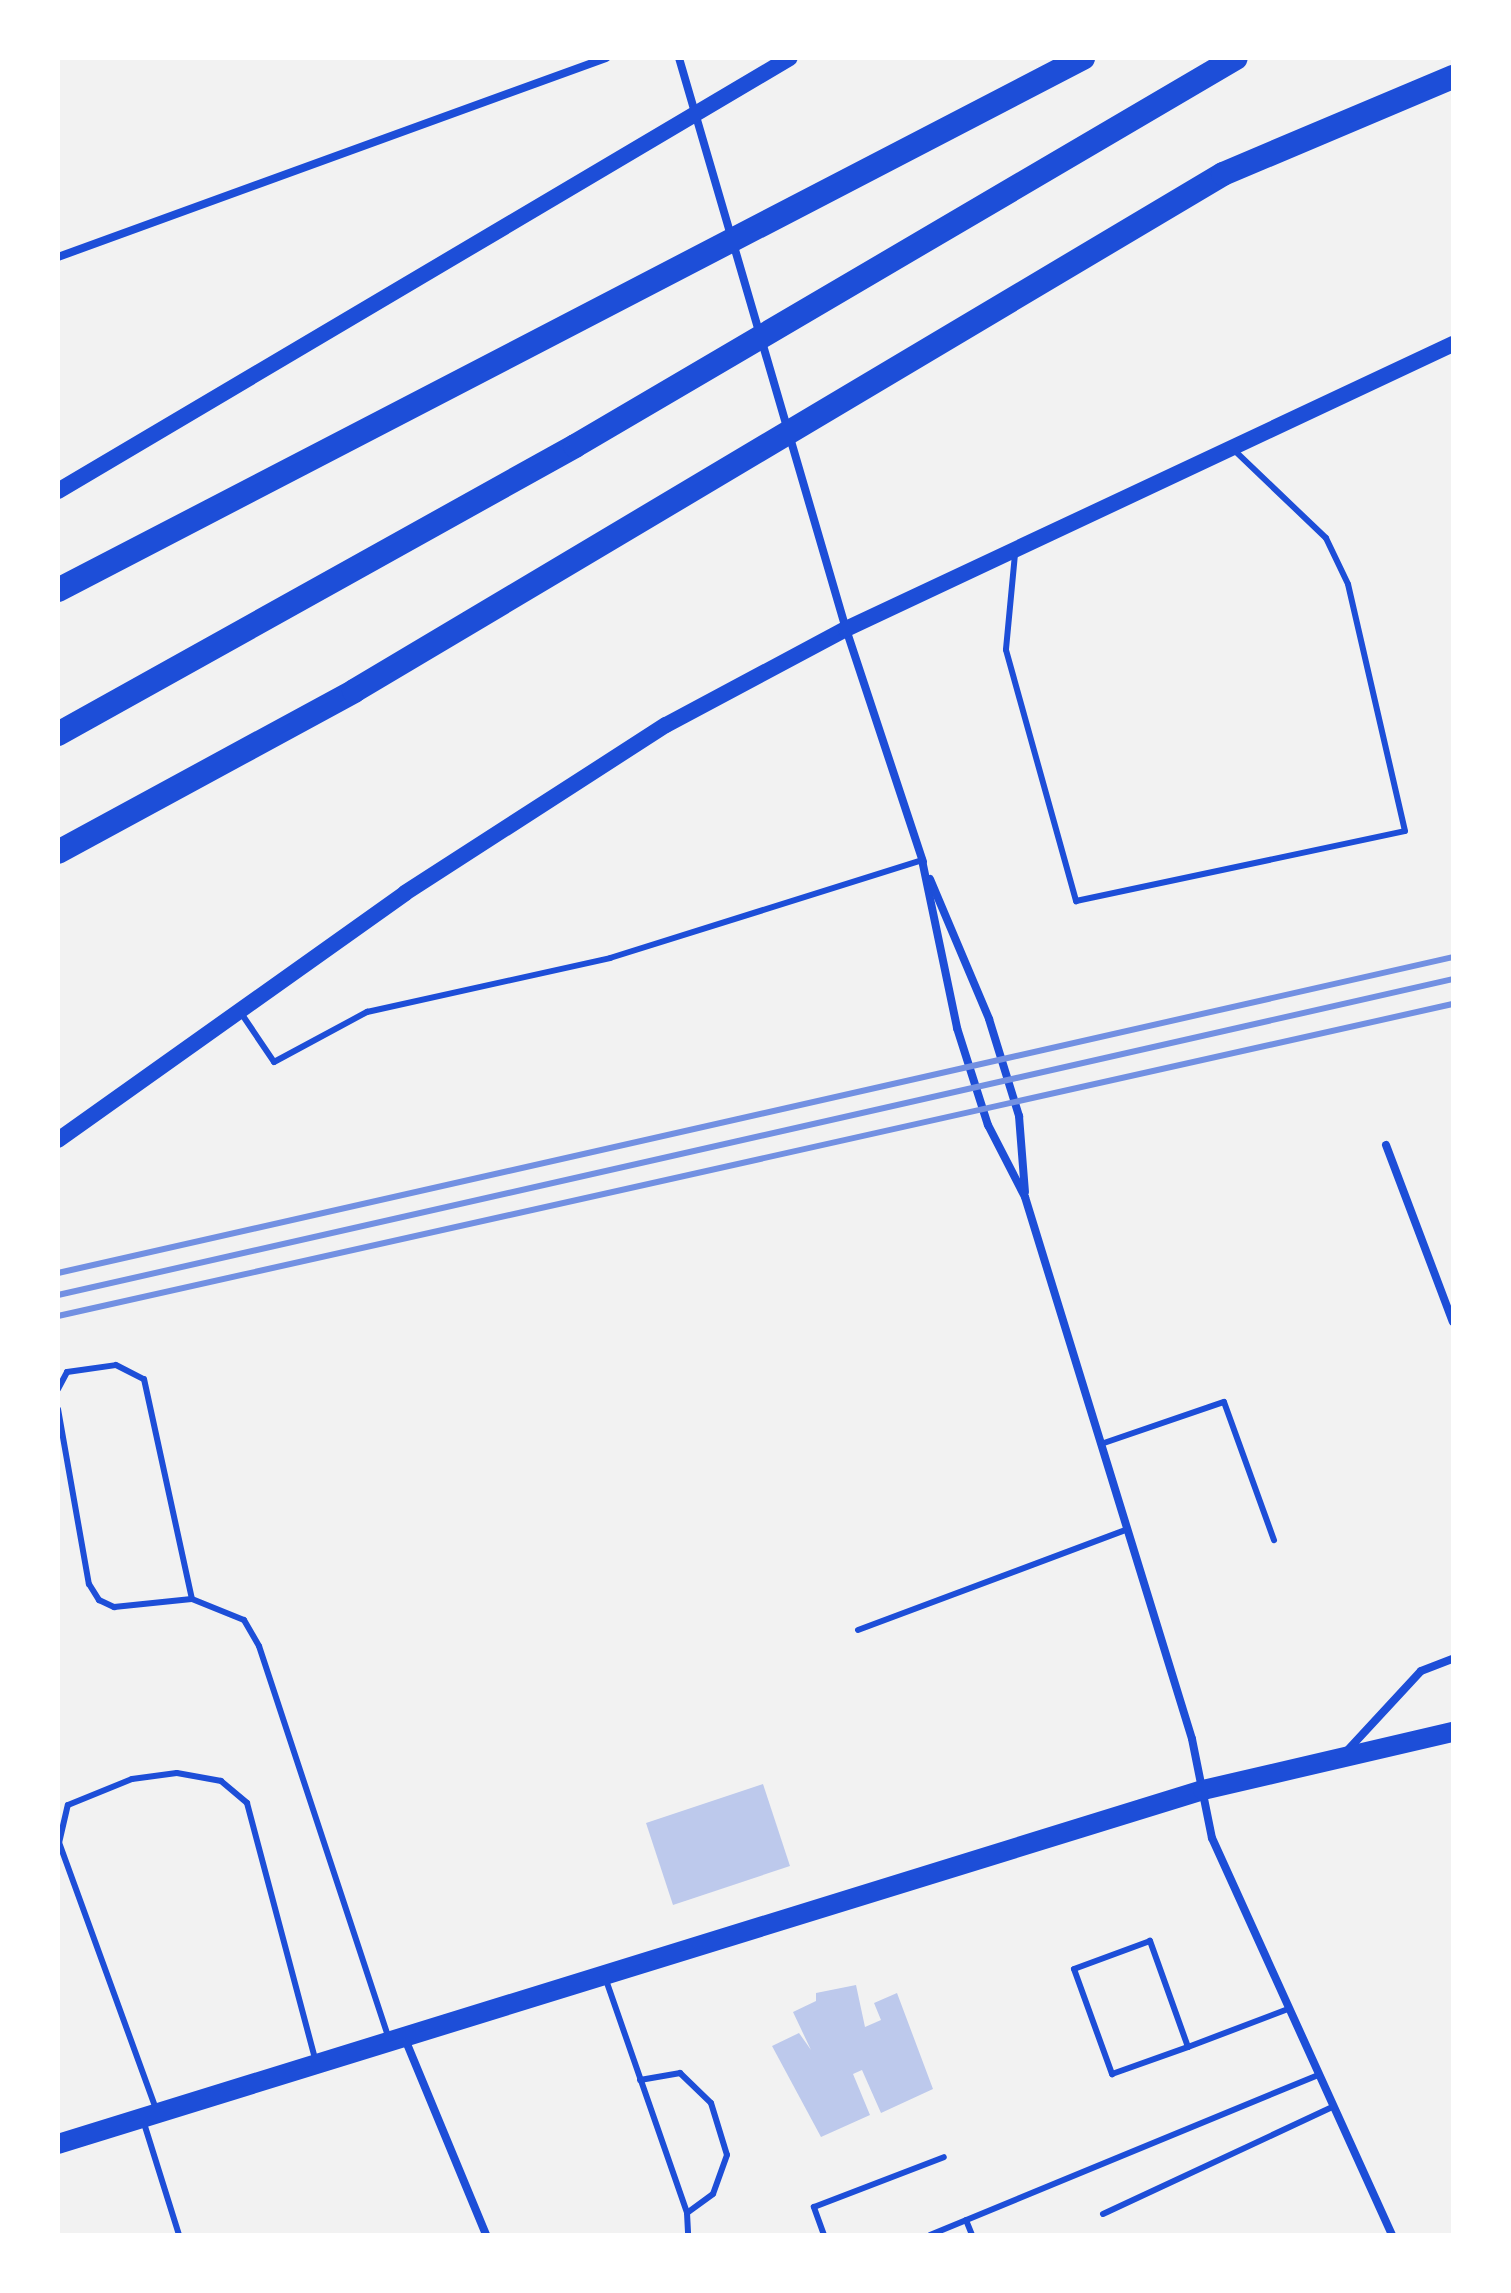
<!DOCTYPE html>
<style>
body{margin:0}
#map{position:relative;width:1511px;height:2293px;overflow:hidden;background:#f2f2f2;font-family:"Public Sans",sans-serif}
div>[style]{position:absolute}
.building>*{inset:0;background:#bdc9ec}
.service>*{height:6px;margin:-3px;padding:0 3px;transform-origin:3px;border-radius:3px;background:#1d4ed8}
.minor>*{height:8px;margin:-4px;padding:0 4px;transform-origin:4px;border-radius:4px;background:#1d4ed8}
.secondary>*{height:16px;margin:-8px;padding:0 8px;transform-origin:8px;border-radius:8px;background:#1d4ed8}
.primary>*{height:20px;margin:-10px;padding:0 10px;transform-origin:10px;border-radius:10px;background:#1d4ed8}
.motorway>*{height:24px;margin:-12px;padding:0 12px;transform-origin:12px;border-radius:12px;background:#1d4ed8}
.rail>*{height:6px;margin:-3px;padding:0 3px;transform-origin:3px;border-radius:3px;background:#7290e2}
span{translate:-50% -50%;white-space:nowrap;text-align:center;line-height:1.15;-webkit-text-stroke:7px #fff;paint-order:stroke}
.frame{position:absolute;inset:0;border:60px solid #fff;pointer-events:none}
</style>
<div id="map">
<div class="building">
<i style="clip-path:polygon(763px 1784px,790px 1866px,673px 1905px,646px 1823px)"></i>
<i style="clip-path:polygon(856px 1985px,865px 2027px,881px 2020px,874px 2003px,897px 1993px,933px 2089px,881px 2113px,862px 2070px,853px 2074px,870px 2115px,821px 2137px,772px 2046px,799px 2033px,811px 2050px,793px 2012px,816px 2001px,816px 1993px)"></i>
</div>
<div class="service">
<i style="left:1015px;top:554px;width:96px;rotate:95.4deg"></i>
<i style="left:1006px;top:650px;width:261px;rotate:74.4deg"></i>
<i style="left:1076px;top:901px;width:336px;rotate:-12deg"></i>
<i style="left:1405px;top:831px;width:253px;rotate:-103deg"></i>
<i style="left:1348px;top:584px;width:51px;rotate:-115.6deg"></i>
<i style="left:1326px;top:538px;width:126px;rotate:-136.3deg"></i>
<i style="left:241px;top:1013px;width:59px;rotate:56deg"></i>
<i style="left:274px;top:1062px;width:106px;rotate:-28.3deg"></i>
<i style="left:367px;top:1012px;width:249px;rotate:-12.5deg"></i>
<i style="left:610px;top:958px;width:327px;rotate:-17.4deg"></i>
<i style="left:58px;top:1389px;width:19px;rotate:-62deg"></i>
<i style="left:67px;top:1372px;width:49px;rotate:-8.1deg"></i>
<i style="left:116px;top:1365px;width:31px;rotate:27deg"></i>
<i style="left:144px;top:1379px;width:225px;rotate:77.7deg"></i>
<i style="left:58px;top:1409px;width:178px;rotate:80deg"></i>
<i style="left:89px;top:1584px;width:19px;rotate:58deg"></i>
<i style="left:99px;top:1600px;width:17px;rotate:25deg"></i>
<i style="left:114px;top:1607px;width:78px;rotate:-5.9deg"></i>
<i style="left:192px;top:1599px;width:56px;rotate:22deg"></i>
<i style="left:244px;top:1620px;width:30px;rotate:60deg"></i>
<i style="left:259px;top:1646px;width:413px;rotate:71.7deg"></i>
<i style="left:1101px;top:1444px;width:130px;rotate:-18.9deg"></i>
<i style="left:1224px;top:1402px;width:147px;rotate:70.1deg"></i>
<i style="left:858px;top:1630px;width:288px;rotate:-20.5deg"></i>
<i style="left:606px;top:1980px;width:247px;rotate:70.8deg"></i>
<i style="left:687px;top:2213px;width:22px;rotate:87deg"></i>
<i style="left:1188px;top:2047px;width:113px;rotate:-109.7deg"></i>
<i style="left:1150px;top:1941px;width:81px;rotate:159.8deg"></i>
<i style="left:1074px;top:1969px;width:112px;rotate:70.1deg"></i>
<i style="left:1112px;top:2074px;width:81px;rotate:-19.6deg"></i>
<i style="left:1188px;top:2047px;width:107px;rotate:-20.8deg"></i>
<i style="left:640px;top:2080px;width:41px;rotate:-9.9deg"></i>
<i style="left:680px;top:2073px;width:43px;rotate:44.1deg"></i>
<i style="left:711px;top:2103px;width:54px;rotate:72.9deg"></i>
<i style="left:727px;top:2155px;width:41px;rotate:109.7deg"></i>
<i style="left:713px;top:2194px;width:32px;rotate:144deg"></i>
<i style="left:156px;top:2109px;width:283px;rotate:-110deg"></i>
<i style="left:59px;top:1843px;width:39px;rotate:-77deg"></i>
<i style="left:68px;top:1805px;width:69px;rotate:-22.1deg"></i>
<i style="left:132px;top:1779px;width:45px;rotate:-7.6deg"></i>
<i style="left:177px;top:1773px;width:45px;rotate:10.3deg"></i>
<i style="left:221px;top:1781px;width:34px;rotate:40deg"></i>
<i style="left:247px;top:1803px;width:268px;rotate:75.1deg"></i>
<i style="left:143px;top:2120px;width:121px;rotate:72.6deg"></i>
<i style="left:1103px;top:2214px;width:253px;rotate:-25deg"></i>
<i style="left:966px;top:2220px;width:16px;rotate:68deg"></i>
<i style="left:824px;top:2235px;width:30px;rotate:-110deg"></i>
<i style="left:814px;top:2207px;width:139px;rotate:-21deg"></i>
<i style="left:930px;top:2235px;width:420px;rotate:-22.4deg"></i>
</div>
<div class="minor">
<i style="left:679px;top:58px;width:595px;rotate:73.7deg"></i>
<i style="left:846px;top:629px;width:245px;rotate:71.7deg"></i>
<i style="left:58px;top:257px;width:583px;rotate:-19.96deg"></i>
<i style="left:922px;top:860px;width:172px;rotate:78.2deg"></i>
<i style="left:957px;top:1028px;width:102px;rotate:72.3deg"></i>
<i style="left:988px;top:1125px;width:81px;rotate:62.8deg"></i>
<i style="left:1025px;top:1197px;width:567px;rotate:72.87deg"></i>
<i style="left:1192px;top:1739px;width:101px;rotate:78.6deg"></i>
<i style="left:1212px;top:1838px;width:436px;rotate:65.6deg"></i>
<i style="left:930px;top:879px;width:152px;rotate:67.1deg"></i>
<i style="left:989px;top:1019px;width:102px;rotate:72.8deg"></i>
<i style="left:1019px;top:1116px;width:76px;rotate:85.5deg"></i>
<i style="left:1386px;top:1145px;width:189px;rotate:69.3deg"></i>
<i style="left:1346px;top:1752px;width:110px;rotate:-47.2deg"></i>
<i style="left:1421px;top:1671px;width:34px;rotate:-21deg"></i>
<i style="left:405px;top:2039px;width:212px;rotate:67.5deg"></i>
</div>
<div class="secondary">
<i style="left:58px;top:491px;width:850px;rotate:-30.61deg"></i>
<i style="left:58px;top:1140px;width:426px;rotate:-35.4deg"></i>
<i style="left:405px;top:893px;width:310px;rotate:-32.8deg"></i>
<i style="left:666px;top:725px;width:204px;rotate:-28.1deg"></i>
<i style="left:846px;top:629px;width:671px;rotate:-25.15deg"></i>
</div>
<div class="primary">
<i style="left:58px;top:2144px;width:1198px;rotate:-17.18deg"></i>
<i style="left:1203px;top:1790px;width:257px;rotate:-13.1deg"></i>
</div>
<div class="motorway">
<i style="left:58px;top:590px;width:1155px;rotate:-27.43deg"></i>
<i style="left:58px;top:734px;width:592px;rotate:-29.12deg"></i>
<i style="left:575px;top:446px;width:766px;rotate:-30.41deg"></i>
<i style="left:58px;top:852px;width:337px;rotate:-28.5deg"></i>
<i style="left:354px;top:691px;width:1011px;rotate:-30.75deg"></i>
<i style="left:1223px;top:174px;width:250px;rotate:-22.9deg"></i>
</div>
<div class="rail">
<i style="left:58px;top:1273px;width:1430px;rotate:-12.76deg"></i>
<i style="left:58px;top:1295px;width:1430px;rotate:-12.76deg"></i>
<i style="left:58px;top:1316px;width:1429px;rotate:-12.61deg"></i>
</div>
<div class="frame"></div>
</div>
